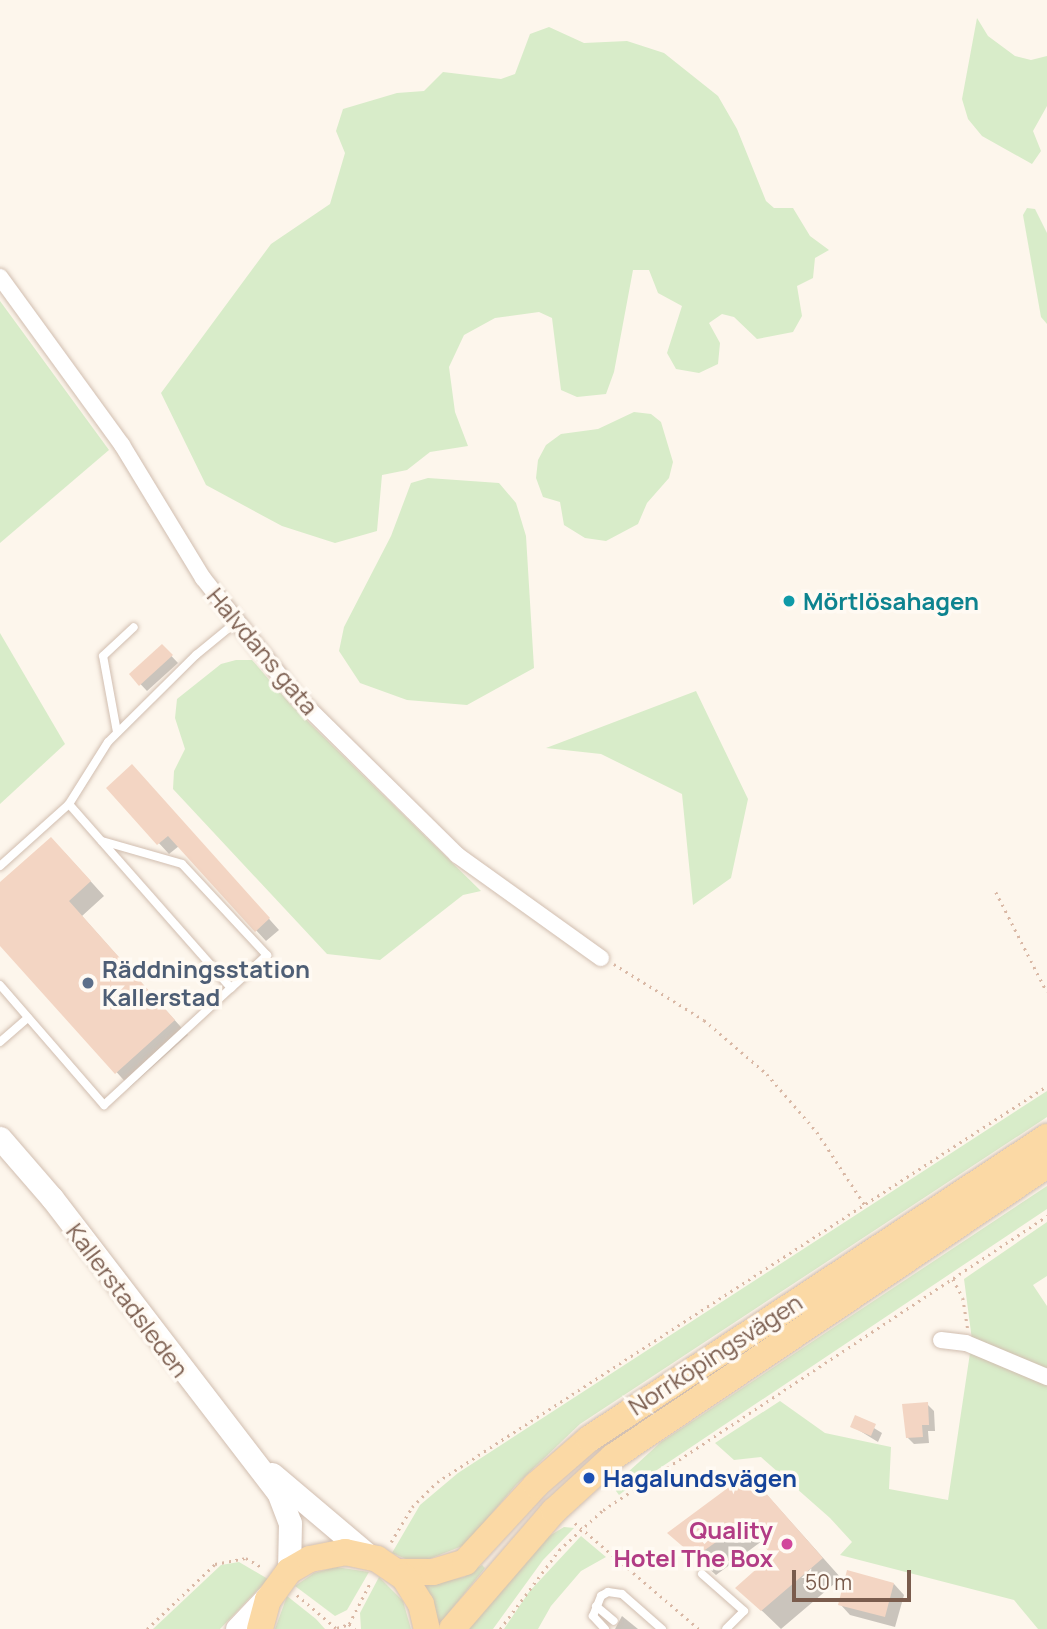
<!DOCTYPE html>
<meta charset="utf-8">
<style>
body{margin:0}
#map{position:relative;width:1047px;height:1629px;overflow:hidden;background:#fdf6ec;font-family:Manrope,sans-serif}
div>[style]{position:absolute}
.green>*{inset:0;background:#d8ecc9}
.shadow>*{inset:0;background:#0003}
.building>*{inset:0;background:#f3d5c3}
.path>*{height:2.5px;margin-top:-1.25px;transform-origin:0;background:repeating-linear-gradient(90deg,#d9b8a5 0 2px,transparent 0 7px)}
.roads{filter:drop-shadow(0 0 2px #d1beb0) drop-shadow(0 0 2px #d1beb0)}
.lane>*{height:8px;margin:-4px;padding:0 4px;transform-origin:4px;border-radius:4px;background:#fff}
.street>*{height:16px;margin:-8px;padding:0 8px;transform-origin:8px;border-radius:8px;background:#fff}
.secondary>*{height:23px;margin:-11.5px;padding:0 11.5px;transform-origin:11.5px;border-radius:11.5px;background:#fff}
.primary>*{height:26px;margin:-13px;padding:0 13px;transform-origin:13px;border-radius:13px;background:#fbd9a5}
.dots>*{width:19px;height:19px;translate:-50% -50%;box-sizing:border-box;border:4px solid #fffaf3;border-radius:50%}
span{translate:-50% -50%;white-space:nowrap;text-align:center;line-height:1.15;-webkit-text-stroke:7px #fffaf3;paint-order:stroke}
.culture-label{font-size:24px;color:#0d838f;font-weight:700}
.left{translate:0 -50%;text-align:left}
.street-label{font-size:24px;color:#7a5c4d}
.service-label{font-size:24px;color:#4e5e75;font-weight:700}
.transit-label{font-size:24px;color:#164399;font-weight:700}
.hotel-label{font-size:24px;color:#b23c85;font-weight:700}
.right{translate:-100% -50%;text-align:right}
.scale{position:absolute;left:792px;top:1570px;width:119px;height:32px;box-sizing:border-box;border:4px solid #7a5c4d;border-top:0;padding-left:9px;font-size:21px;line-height:24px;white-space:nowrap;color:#7a5c4d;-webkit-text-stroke:5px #fffaf3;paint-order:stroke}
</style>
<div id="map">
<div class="green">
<i style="clip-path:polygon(977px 18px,988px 36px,1015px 56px,1031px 60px,1047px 56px,1047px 106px,1033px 131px,1041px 151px,1032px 164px,982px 136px,968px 119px,962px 99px)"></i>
<i style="clip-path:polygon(549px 27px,584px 43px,627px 41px,664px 53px,718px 96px,737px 129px,766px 201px,774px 208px,793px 208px,810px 236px,829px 250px,815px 258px,813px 278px,797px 286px,802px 316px,793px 332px,757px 339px,734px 317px,722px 314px,709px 323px,720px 343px,718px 364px,699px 373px,676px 369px,667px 353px,682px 306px,658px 293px,649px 270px,633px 270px,614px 372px,606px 394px,577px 397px,561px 390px,552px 318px,539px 312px,495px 318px,464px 335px,449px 367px,455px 412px,468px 446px,430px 452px,407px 470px,382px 475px,377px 531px,335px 543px,282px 526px,206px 485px,161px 393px,271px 244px,330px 204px,345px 153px,336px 131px,343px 109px,397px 93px,424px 91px,443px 72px,501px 79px,515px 74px,530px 34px)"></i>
<i style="clip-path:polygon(1027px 208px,1035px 209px,1047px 233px,1047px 324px,1041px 317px,1023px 215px)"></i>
<i style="clip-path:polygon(0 301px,109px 450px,0 543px)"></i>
<i style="clip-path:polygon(634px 412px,651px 414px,661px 422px,673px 462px,669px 478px,647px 503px,638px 524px,606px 541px,585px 538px,564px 525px,560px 502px,543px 497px,536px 478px,538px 460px,546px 445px,561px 434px,598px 429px)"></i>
<i style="clip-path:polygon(428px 478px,499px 483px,516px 503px,526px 536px,534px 668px,467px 705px,407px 700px,360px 683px,339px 651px,344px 627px,391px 536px,411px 483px)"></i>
<i style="clip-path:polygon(0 633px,65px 744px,0 804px)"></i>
<i style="clip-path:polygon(236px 660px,252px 660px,291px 705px,481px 891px,463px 895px,380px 960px,327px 954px,173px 789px,174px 771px,185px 749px,175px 718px,177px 699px,221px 664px)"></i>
<i style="clip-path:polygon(696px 691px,748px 799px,731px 878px,693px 905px,682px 794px,601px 754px,546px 748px)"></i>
<i style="clip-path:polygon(1047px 1091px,1047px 1117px,580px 1424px,516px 1485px,465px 1545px,429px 1559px,406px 1559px,392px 1553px,420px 1505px,458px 1473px)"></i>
<i style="clip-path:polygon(1047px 1186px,1047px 1209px,636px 1484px,632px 1479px,624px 1484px,627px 1489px,619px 1495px,616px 1491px,615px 1484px,661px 1442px)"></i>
<i style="clip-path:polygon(1047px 1222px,1047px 1276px,1033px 1285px,1047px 1306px,1047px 1372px,972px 1340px,964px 1279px)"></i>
<i style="clip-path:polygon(970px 1353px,1047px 1385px,1047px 1629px,1038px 1629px,1014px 1600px,840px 1555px,852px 1542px,830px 1518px,761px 1457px,734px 1460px,715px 1443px,780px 1401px,825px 1433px,891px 1447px,889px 1489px,948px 1500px)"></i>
<i style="clip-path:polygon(564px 1527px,574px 1528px,543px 1560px,493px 1629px,467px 1629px,546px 1538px)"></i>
<i style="clip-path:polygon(581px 1536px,606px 1557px,581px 1571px,551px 1606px,538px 1629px,504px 1629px,529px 1592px)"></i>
<i style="clip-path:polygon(239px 1562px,268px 1579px,220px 1629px,153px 1629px,221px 1565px)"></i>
<i style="clip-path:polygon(482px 1565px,485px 1568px,438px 1626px,424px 1586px,464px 1577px)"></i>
<i style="clip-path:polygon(336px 1567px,369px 1572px,347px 1610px,335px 1616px,295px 1586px,314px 1573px)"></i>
<i style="clip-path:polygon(379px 1577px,403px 1601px,411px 1629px,361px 1629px,360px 1613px)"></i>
<i style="clip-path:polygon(287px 1596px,316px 1619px,325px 1629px,275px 1629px)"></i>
</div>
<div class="shadow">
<i style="clip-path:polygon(162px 646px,178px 663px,147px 691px,131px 674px)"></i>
<i style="clip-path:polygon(142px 777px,279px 930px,266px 941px,179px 846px,169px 854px,108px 788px)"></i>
<i style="clip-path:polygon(65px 853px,104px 896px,82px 916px,188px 1035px,130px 1087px,0 943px,0 885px)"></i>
<i style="clip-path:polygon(927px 1404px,934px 1411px,935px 1431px,928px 1431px,929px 1443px,914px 1444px,907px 1437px)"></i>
<i style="clip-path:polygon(856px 1417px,882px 1433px,878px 1442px,852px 1426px)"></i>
<i style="clip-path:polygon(767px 1495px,841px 1578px,781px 1629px,757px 1606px,775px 1555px,762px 1541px,716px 1575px,670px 1534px)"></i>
<i style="clip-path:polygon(894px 1584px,904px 1595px,895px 1627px,850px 1615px,840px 1604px)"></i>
<i style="clip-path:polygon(622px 1616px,638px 1629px,615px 1629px)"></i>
</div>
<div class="building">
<i style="clip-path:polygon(162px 644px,173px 655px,139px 686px,129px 674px)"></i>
<i style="clip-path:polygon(132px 764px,270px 918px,255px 932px,168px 836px,157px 845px,106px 788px)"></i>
<i style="clip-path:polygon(51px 837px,91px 881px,69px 901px,175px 1020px,115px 1074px,0 946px,0 882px)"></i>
<i style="clip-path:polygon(928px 1402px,929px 1425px,922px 1425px,923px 1437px,906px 1438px,902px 1404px)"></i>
<i style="clip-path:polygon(855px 1415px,876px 1424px,871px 1436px,850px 1427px)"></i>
<i style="clip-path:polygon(748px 1473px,823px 1558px,761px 1611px,735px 1588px,772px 1555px,743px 1523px,695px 1557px,667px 1533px)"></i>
<i style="clip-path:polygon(847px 1570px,894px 1583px,885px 1617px,838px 1605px)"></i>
</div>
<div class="path">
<i style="left:996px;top:892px;width:112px;rotate:63deg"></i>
<i style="left:614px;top:964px;width:106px;rotate:31.9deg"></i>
<i style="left:704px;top:1020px;width:83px;rotate:40.6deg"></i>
<i style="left:767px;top:1074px;width:77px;rotate:49.2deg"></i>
<i style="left:817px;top:1132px;width:87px;rotate:56.7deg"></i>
<i style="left:953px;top:1279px;width:21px;rotate:62deg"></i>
<i style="left:963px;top:1298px;width:31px;rotate:81deg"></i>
<i style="left:575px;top:1523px;width:163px;rotate:40.5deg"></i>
<i style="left:391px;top:1542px;width:41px;rotate:-59deg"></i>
<i style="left:412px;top:1507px;width:35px;rotate:-45deg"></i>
<i style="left:437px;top:1482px;width:727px;rotate:-32.99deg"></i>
<i style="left:297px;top:1595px;width:51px;rotate:40.2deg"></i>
<i style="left:349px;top:1624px;width:48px;rotate:-62.9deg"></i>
<i style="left:337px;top:1628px;width:13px;rotate:-18deg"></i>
<i style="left:349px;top:1624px;width:8px;rotate:40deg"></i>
<i style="left:147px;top:1629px;width:94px;rotate:-43.7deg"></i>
<i style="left:215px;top:1564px;width:32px;rotate:-11deg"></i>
<i style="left:246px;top:1558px;width:20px;rotate:30deg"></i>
<i style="left:500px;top:1629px;width:99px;rotate:-53.2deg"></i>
<i style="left:559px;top:1550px;width:59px;rotate:-42.3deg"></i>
<i style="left:603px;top:1510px;width:533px;rotate:-33.51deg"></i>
</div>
<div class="roads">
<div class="lane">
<i style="left:117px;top:732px;width:77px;rotate:-100.4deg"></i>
<i style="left:103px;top:656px;width:42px;rotate:-43.1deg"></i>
<i style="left:102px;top:841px;width:83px;rotate:16deg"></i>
<i style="left:182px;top:864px;width:125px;rotate:47deg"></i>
<i style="left:267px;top:955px;width:49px;rotate:137.5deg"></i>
<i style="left:0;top:866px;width:93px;rotate:-41.9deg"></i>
<i style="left:69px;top:804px;width:73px;rotate:-57.8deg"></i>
<i style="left:108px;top:742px;width:124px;rotate:-44.7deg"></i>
<i style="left:196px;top:655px;width:50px;rotate:-39.4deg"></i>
<i style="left:0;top:985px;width:159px;rotate:49.1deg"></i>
<i style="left:104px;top:1105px;width:173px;rotate:-42.7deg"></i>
<i style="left:231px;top:988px;width:245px;rotate:-131.4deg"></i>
<i style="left:0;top:1042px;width:37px;rotate:-41deg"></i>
<i style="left:702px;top:1574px;width:56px;rotate:41.4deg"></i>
<i style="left:744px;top:1611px;width:25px;rotate:135deg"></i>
<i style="left:596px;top:1606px;width:23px;rotate:40deg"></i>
<i style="left:605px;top:1629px;width:18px;rotate:-133deg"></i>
<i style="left:593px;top:1616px;width:22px;rotate:-68deg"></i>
<i style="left:601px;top:1596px;width:8px;rotate:-30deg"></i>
<i style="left:608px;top:1592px;width:14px;rotate:8deg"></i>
<i style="left:622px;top:1594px;width:53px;rotate:41.2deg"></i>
</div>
<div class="street">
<i style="left:0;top:277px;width:208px;rotate:54deg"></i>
<i style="left:122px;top:445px;width:156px;rotate:58.7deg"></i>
<i style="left:203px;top:578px;width:149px;rotate:51.8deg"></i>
<i style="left:295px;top:695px;width:228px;rotate:44.6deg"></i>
<i style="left:457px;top:855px;width:177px;rotate:35.6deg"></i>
<i style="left:941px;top:1340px;width:25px;rotate:7deg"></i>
<i style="left:966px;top:1343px;width:88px;rotate:22.8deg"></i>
</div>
<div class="secondary">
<i style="left:0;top:1138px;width:79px;rotate:49.1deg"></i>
<i style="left:52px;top:1198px;width:371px;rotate:52.5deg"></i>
<i style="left:278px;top:1492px;width:33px;rotate:69deg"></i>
<i style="left:290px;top:1523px;width:48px;rotate:91.2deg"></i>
<i style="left:272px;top:1474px;width:127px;rotate:40.2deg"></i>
<i style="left:237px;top:1629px;width:50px;rotate:-46.6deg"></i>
</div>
<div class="primary">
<i style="left:398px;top:1572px;width:35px"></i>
<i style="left:433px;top:1572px;width:34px;rotate:-17deg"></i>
<i style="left:465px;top:1562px;width:105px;rotate:-47.3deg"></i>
<i style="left:536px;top:1485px;width:70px;rotate:-41deg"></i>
<i style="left:589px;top:1439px;width:549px;rotate:-33.4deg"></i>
<i style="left:260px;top:1629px;width:30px;rotate:-75deg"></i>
<i style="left:268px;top:1600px;width:36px;rotate:-54deg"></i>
<i style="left:289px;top:1571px;width:24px;rotate:-30deg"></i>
<i style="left:310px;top:1559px;width:36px;rotate:-11deg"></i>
<i style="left:345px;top:1552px;width:33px;rotate:12deg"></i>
<i style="left:377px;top:1559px;width:32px;rotate:34deg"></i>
<i style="left:404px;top:1577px;width:32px;rotate:58deg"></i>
<i style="left:421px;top:1604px;width:26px;rotate:77deg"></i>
<i style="left:452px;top:1629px;width:156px;rotate:-49.2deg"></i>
<i style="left:554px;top:1511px;width:80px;rotate:-42.5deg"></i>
<i style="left:613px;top:1457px;width:523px;rotate:-33.93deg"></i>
</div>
</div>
<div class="dots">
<i style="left:789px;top:601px;background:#0f9aa8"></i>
<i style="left:88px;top:983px;background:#5c6f8a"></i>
<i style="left:589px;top:1478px;background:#1a4fb4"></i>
<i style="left:787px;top:1544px;background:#d1479c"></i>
</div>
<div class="culture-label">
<span class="left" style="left:803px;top:601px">Mörtlösahagen</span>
</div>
<div class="street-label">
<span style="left:263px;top:651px;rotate:50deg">Halvdans gata</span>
<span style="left:128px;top:1300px;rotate:53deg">Kallerstadsleden</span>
<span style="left:715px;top:1354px;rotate:-33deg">Norrköpingsvägen</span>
</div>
<div class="service-label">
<span class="left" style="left:102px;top:983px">Räddningsstation<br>Kallerstad</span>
</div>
<div class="transit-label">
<span class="left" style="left:603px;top:1478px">Hagalundsvägen</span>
</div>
<div class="hotel-label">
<span class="right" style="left:773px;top:1544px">Quality<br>Hotel The Box</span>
</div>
<div class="scale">50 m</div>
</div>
